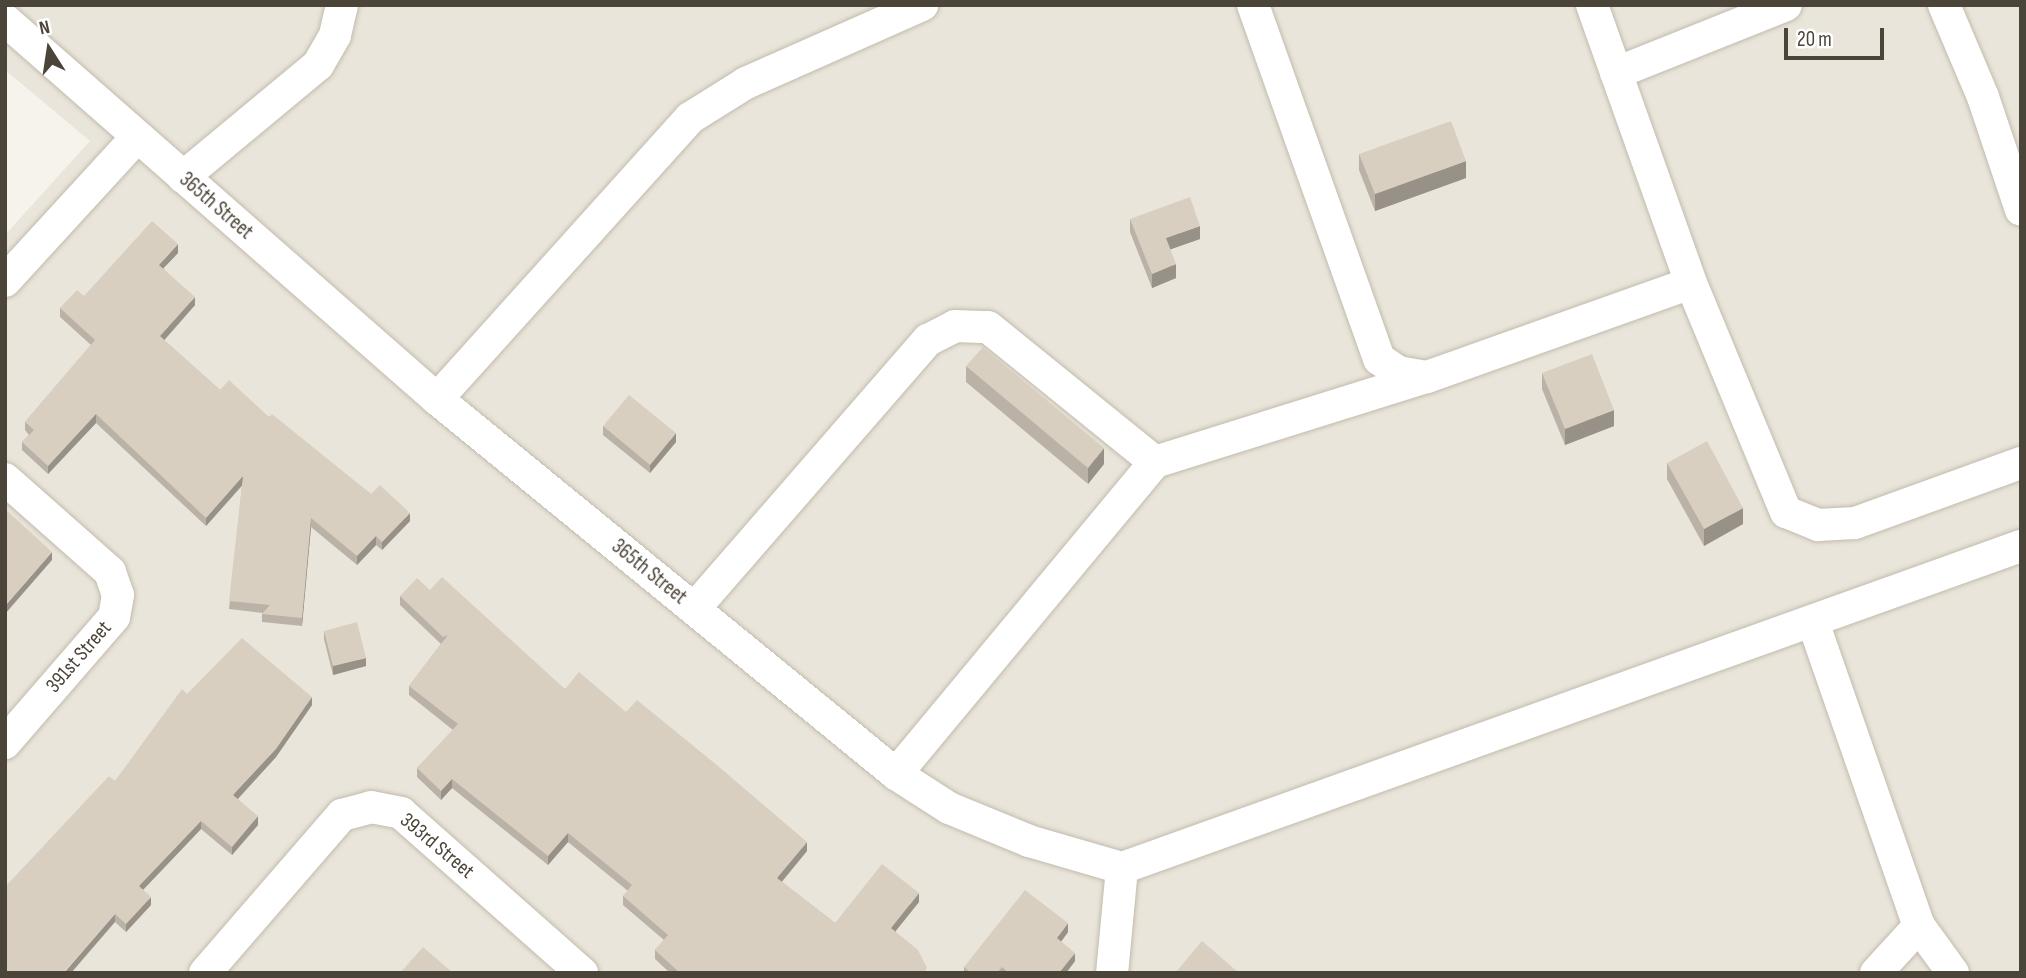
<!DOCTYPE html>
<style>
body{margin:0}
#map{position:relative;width:2026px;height:978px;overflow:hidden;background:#f6f3ec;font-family:"Sofia Sans Condensed",sans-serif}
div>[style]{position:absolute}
.residential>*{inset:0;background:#eae5da}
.roads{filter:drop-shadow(0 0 2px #c2bbae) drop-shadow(0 0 2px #c2bbae)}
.minor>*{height:32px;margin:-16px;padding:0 16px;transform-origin:16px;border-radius:16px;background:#fff}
.wall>*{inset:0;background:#bab2a6}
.shaded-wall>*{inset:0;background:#979187}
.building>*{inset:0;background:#d8cfc1}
span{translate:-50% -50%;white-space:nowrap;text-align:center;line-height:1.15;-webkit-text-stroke:5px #fff;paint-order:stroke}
.street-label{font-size:21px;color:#4b4439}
.frame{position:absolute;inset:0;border:7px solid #4b4439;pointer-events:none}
.north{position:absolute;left:14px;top:14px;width:70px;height:70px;-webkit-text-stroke:5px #fff;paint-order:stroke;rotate:348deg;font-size:19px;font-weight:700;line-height:28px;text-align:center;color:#4b4439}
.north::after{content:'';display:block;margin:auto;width:24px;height:32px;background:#4b4439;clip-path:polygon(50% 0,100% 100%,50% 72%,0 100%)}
.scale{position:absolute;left:1784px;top:28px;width:100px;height:32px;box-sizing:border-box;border:4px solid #4b4439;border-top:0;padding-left:9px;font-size:21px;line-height:24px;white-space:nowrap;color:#4b4439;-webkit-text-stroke:5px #fff;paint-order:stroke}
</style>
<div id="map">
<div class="residential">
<i style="clip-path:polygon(5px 5px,2021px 5px,2021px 973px,5px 973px,5px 235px,90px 141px,5px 70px)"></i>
</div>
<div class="roads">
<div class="minor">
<i style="left:1253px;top:5px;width:376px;rotate:70.4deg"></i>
<i style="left:1379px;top:359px;width:23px;rotate:34deg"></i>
<i style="left:1398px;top:372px;width:29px;rotate:10deg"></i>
<i style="left:1592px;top:5px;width:295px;rotate:70.4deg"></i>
<i style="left:1691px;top:283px;width:248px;rotate:67.5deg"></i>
<i style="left:1786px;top:512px;width:35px;rotate:22deg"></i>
<i style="left:1818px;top:525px;width:37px;rotate:-3deg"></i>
<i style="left:1855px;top:523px;width:177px;rotate:-19.9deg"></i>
<i style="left:1944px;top:5px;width:100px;rotate:67deg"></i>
<i style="left:1983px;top:97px;width:119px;rotate:71.4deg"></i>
<i style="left:5px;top:20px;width:575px;rotate:41.26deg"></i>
<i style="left:437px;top:399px;width:593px;rotate:39.25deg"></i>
<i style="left:896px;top:774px;width:63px;rotate:32.7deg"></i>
<i style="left:949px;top:808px;width:87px;rotate:22.4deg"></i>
<i style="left:1029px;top:841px;width:97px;rotate:16.2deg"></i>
<i style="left:1122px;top:868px;width:105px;rotate:95.4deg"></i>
<i style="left:1616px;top:73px;width:183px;rotate:-21.8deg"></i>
<i style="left:183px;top:177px;width:175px;rotate:-39.7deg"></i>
<i style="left:318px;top:65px;width:34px;rotate:-60deg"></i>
<i style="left:335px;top:35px;width:31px;rotate:-77deg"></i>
<i style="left:5px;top:281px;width:195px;rotate:-47.5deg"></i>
<i style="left:437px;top:399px;width:378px;rotate:-48deg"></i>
<i style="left:690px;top:118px;width:66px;rotate:-32deg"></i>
<i style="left:746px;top:83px;width:193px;rotate:-23.9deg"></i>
<i style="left:5px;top:479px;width:140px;rotate:41.5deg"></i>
<i style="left:110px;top:572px;width:24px;rotate:71deg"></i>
<i style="left:118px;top:595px;width:22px;rotate:100deg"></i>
<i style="left:114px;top:617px;width:167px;rotate:130.9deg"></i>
<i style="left:694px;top:609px;width:357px;rotate:-49deg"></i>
<i style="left:928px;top:340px;width:30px;rotate:-27deg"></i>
<i style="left:955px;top:326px;width:33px;rotate:2deg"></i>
<i style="left:988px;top:327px;width:215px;rotate:39deg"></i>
<i style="left:1813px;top:622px;width:322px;rotate:70.8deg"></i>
<i style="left:1919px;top:926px;width:58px;rotate:54.1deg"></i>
<i style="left:896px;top:774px;width:405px;rotate:-50.3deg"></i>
<i style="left:1155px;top:462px;width:285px;rotate:-17.4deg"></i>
<i style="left:1427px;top:377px;width:280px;rotate:-19.6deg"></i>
<i style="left:1122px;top:868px;width:955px;rotate:-19.71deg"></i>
<i style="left:205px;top:973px;width:209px;rotate:-49.1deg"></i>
<i style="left:342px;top:815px;width:30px;rotate:-15deg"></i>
<i style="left:371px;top:807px;width:31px;rotate:11deg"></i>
<i style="left:401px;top:813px;width:242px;rotate:41.5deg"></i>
<i style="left:1876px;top:973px;width:64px;rotate:-47.5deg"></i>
</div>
</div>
<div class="wall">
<i style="clip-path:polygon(1359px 154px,1466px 178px,1375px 211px,1359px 170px)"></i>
<i style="clip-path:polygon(1130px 219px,1200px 239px,1170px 249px,1176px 278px,1152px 288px,1130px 232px)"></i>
<i style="clip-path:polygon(178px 253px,163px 268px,195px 305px,164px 340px,220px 390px,269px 417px,371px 494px,410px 521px,382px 550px,376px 545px,357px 565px,311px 527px,302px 626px,262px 622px,262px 614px,263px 613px,229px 609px,242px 486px,206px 526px,96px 423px,48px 474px,22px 450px,22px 442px,29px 435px,25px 430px,25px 422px,91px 345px,60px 317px,60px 308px,84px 296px)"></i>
<i style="clip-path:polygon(966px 366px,1104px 464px,1088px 484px,966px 382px)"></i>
<i style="clip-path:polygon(1542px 373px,1614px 426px,1565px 445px,1542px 389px)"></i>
<i style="clip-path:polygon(603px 426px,676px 442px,650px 473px,603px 435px)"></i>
<i style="clip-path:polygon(1667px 463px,1743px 524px,1704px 546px,1667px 479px)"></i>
<i style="clip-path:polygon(430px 590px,565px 689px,626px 712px,807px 851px,782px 882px,835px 923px,919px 902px,895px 931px,927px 973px,670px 973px,655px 959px,655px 950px,664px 940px,623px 905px,623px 896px,628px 891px,568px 842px,548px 865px,452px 788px,441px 800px,417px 777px,417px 768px,453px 730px,409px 695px,409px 686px,441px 644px,400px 605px,400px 596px)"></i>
<i style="clip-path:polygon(324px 631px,366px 666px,333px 675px,324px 639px)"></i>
<i style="clip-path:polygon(187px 694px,312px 705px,276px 757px,238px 799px,258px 825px,232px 855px,201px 829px,143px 890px,151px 905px,126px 932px,115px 922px,115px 781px)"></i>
<i style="clip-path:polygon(1068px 932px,1061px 942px,1075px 961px,1066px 973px,964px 973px,964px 967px)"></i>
</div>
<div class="shaded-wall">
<i style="clip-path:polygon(1466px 161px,1466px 178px,1375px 211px,1375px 194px)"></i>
<i style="clip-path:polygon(1200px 226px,1200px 239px,1166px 251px,1166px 238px)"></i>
<i style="clip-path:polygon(178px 244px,178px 253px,159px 273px,159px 265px)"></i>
<i style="clip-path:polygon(1176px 264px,1176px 278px,1152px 288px,1152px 274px)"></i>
<i style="clip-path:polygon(195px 297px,195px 305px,160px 345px,160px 336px)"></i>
<i style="clip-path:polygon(1614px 410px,1614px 426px,1565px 445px,1565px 429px)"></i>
<i style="clip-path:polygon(96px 414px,96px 423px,48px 474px,48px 466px)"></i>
<i style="clip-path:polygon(676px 433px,676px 442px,650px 473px,650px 465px)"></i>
<i style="clip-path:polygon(1104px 448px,1104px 464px,1088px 484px,1088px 468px)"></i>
<i style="clip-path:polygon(243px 476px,243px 484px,206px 526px,206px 518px)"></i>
<i style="clip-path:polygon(1743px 508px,1743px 524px,1704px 546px,1704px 529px)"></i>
<i style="clip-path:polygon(410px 513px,410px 521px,382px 550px,382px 542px)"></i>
<i style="clip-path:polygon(311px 518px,311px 527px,302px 626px,302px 618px)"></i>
<i style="clip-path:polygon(376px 536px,376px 545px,357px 565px,357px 556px)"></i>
<i style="clip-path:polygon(52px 552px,52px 560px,5px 614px,5px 606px)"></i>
<i style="clip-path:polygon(366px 658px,366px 666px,333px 675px,333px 666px)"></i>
<i style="clip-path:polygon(312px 697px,312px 705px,276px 757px,233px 804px,233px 795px)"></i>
<i style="clip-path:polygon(452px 779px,452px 788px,441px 800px,441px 791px)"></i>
<i style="clip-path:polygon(258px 816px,258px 825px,232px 855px,232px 847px)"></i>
<i style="clip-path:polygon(201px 821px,201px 829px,139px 894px,139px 886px)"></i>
<i style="clip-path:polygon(568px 833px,568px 842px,548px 865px,548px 856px)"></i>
<i style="clip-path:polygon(807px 842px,807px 851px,777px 887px,777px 878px)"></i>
<i style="clip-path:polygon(919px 893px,919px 902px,891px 937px,891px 928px)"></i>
<i style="clip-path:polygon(151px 897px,151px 905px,126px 932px,126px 924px)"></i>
<i style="clip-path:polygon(115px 914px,115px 922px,71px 973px,64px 973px)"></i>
<i style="clip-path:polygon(1068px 923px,1068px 932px,1057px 947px,1057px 938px)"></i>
<i style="clip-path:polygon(1075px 953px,1075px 961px,1066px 973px,1059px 973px)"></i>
</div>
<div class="building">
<i style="clip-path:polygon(1451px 121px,1466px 161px,1375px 194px,1359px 154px)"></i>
<i style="clip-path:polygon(1190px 197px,1200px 226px,1166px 238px,1176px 264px,1152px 274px,1130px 219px)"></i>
<i style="clip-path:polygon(152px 221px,178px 244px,159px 265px,195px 297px,160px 336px,220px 390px,229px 380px,269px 417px,272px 414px,371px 494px,380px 485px,410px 513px,382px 542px,376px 536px,357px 556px,311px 518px,302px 618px,262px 614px,270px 605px,229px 601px,243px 476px,206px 518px,96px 414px,48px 466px,22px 442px,34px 430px,25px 422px,95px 340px,60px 308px,77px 290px,84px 296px)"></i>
<i style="clip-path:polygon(983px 347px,1104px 448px,1088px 468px,966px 366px)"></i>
<i style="clip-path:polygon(1592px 354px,1614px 410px,1565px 429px,1542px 373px)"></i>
<i style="clip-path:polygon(629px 395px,676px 433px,650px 465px,603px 426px)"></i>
<i style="clip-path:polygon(1707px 441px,1743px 508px,1704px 529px,1667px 463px)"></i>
<i style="clip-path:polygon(5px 509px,52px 552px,5px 606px)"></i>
<i style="clip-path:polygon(442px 577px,565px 689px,579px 672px,626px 712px,637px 700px,718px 766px,807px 842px,777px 878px,835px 923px,882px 864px,919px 893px,891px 928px,918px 950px,927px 968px,923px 973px,680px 973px,655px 950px,668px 935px,623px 896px,632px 885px,568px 833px,548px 856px,452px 779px,441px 791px,417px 768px,458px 724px,409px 686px,448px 635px,443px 637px,400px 596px,417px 578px,430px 590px)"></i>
<i style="clip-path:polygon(357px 622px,366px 658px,333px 666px,324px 631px)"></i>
<i style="clip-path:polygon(242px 638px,312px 697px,276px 749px,233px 795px,258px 816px,232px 847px,201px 821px,139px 886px,151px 897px,126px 924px,115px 914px,64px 972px,65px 973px,5px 973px,5px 887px,109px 776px,115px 781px,182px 689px,187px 694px)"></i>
<i style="clip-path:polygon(1025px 890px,1068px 923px,1057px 938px,1075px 953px,1059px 973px,1009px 973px,1002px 967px,997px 973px,971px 973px,964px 967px)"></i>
<i style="clip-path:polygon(1202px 941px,1239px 973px,1176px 972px)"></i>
<i style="clip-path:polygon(423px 947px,453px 973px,400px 973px)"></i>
</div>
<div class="street-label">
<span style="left:216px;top:206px;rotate:41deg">365th Street</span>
<span style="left:649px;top:572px;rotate:39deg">365th Street</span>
<span style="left:79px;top:657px;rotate:-49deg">391st Street</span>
<span style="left:437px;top:846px;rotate:40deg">393rd Street</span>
</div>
<div class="frame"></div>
<div class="north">N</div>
<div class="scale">20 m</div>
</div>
